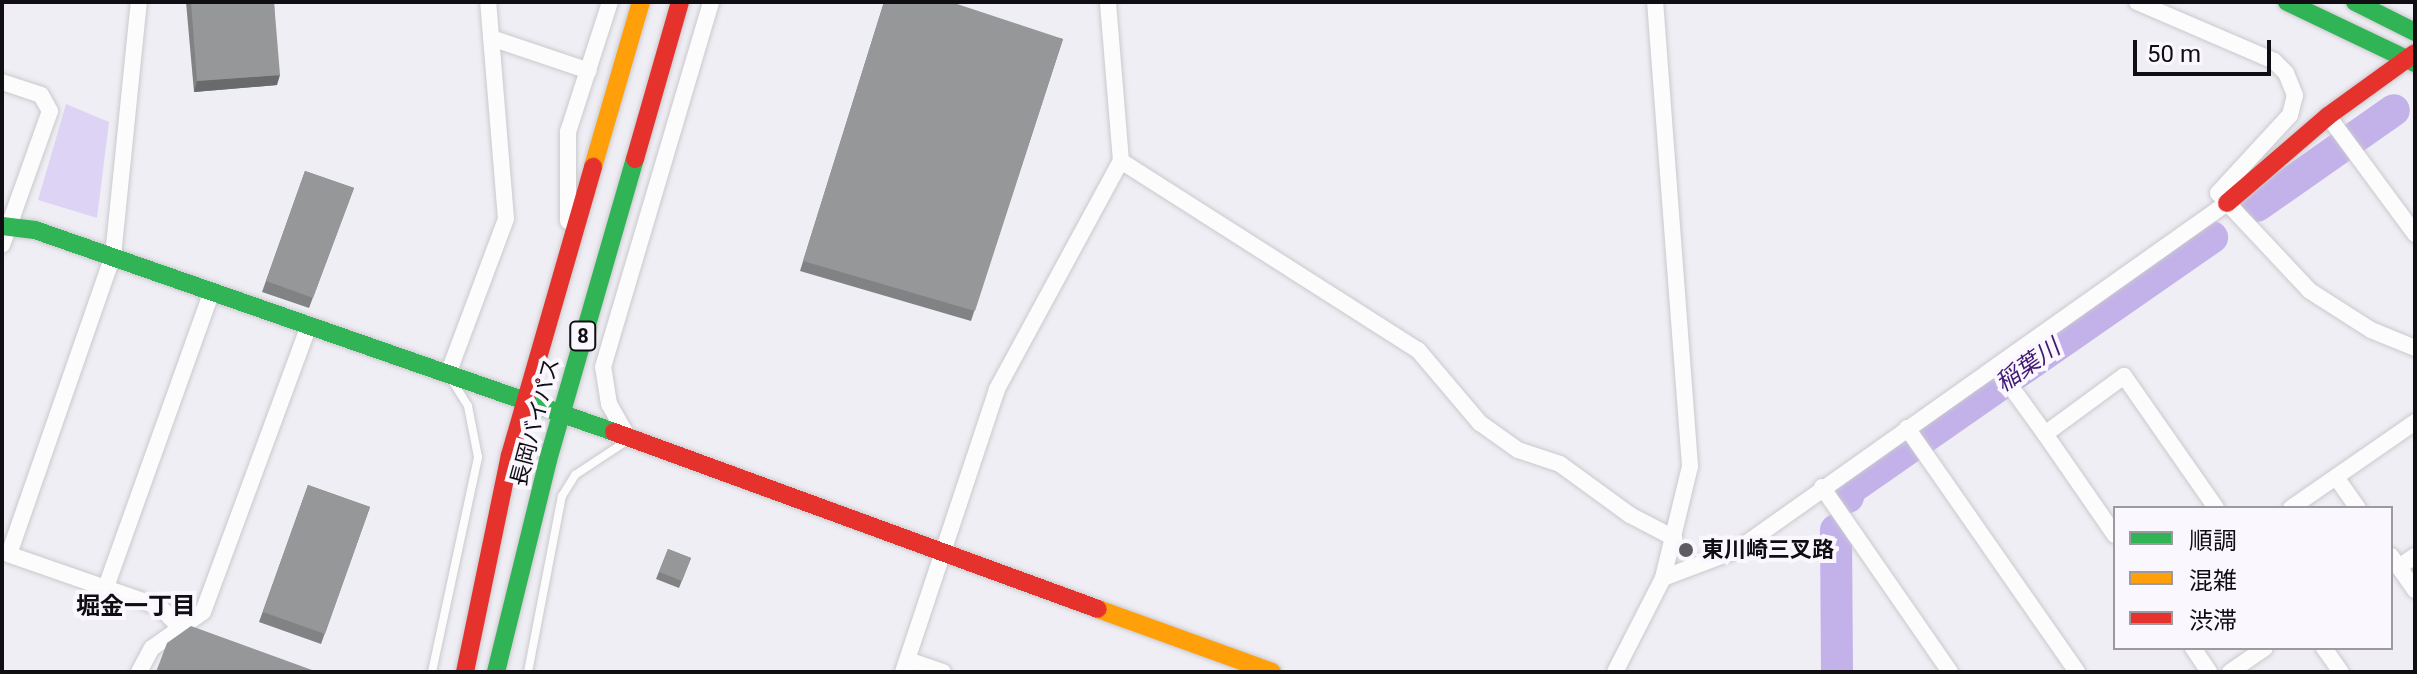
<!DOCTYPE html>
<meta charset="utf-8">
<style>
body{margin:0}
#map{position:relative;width:2417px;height:674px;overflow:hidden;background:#efeef4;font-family:Roboto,"Noto Sans JP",sans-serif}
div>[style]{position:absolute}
.green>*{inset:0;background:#ddd4f5}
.river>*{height:32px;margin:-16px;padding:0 16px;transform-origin:16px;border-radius:16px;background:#c3b1ea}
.roads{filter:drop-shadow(0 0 2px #cac9ce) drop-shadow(0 0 2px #cac9ce)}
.lane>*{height:8px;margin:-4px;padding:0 4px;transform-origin:4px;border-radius:4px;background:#fdfcfd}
.street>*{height:16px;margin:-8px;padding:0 8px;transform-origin:8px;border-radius:8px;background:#fdfcfd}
.fast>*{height:18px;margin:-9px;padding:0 9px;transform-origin:9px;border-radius:9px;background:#30b455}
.slow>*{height:18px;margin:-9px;padding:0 9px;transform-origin:9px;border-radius:9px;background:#ff9f0a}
.jam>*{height:18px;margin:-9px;padding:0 9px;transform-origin:9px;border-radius:9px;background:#e5322d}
.wall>*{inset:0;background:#808284}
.shaded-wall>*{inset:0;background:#686a6b}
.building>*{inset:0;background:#959799}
.dots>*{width:22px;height:22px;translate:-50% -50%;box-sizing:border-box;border:4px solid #faf8fe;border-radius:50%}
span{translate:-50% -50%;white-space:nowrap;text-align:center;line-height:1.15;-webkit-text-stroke:8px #faf8fe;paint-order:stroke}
.shield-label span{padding:2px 6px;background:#faf8fe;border:2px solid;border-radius:6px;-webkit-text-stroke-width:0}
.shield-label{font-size:20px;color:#100e13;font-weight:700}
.street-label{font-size:22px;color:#100e13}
.poi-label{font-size:22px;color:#100e13;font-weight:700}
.left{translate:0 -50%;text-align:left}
.water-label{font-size:24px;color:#411973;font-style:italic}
.neighbourhood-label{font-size:24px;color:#100e13;font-weight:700}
.frame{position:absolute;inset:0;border:4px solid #100e13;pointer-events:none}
.legend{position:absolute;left:2113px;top:506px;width:280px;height:144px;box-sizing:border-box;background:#faf8fe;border:2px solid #9c9aa0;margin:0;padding:10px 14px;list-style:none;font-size:24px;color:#100e13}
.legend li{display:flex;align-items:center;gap:16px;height:40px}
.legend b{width:40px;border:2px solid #9c9aa0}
.scale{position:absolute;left:2133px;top:40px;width:138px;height:36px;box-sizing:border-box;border:4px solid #100e13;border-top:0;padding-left:10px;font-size:24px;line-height:28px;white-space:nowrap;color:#100e13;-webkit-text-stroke:6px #faf8fe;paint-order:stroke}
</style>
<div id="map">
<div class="green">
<i style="clip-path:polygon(66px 104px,109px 122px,97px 218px,38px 200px)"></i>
</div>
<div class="river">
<i style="left:2257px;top:206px;width:167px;rotate:-35deg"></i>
<i style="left:1848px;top:497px;width:8px;rotate:-76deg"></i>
<i style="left:1850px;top:489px;width:441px;rotate:-34.8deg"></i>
<i style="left:1836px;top:530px;width:142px;rotate:89.6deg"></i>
</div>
<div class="roads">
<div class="lane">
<i style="left:432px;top:672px;width:220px;rotate:-77.9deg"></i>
<i style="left:478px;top:457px;width:52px;rotate:-101.1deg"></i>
<i style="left:468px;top:406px;width:31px;rotate:-122deg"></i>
<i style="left:528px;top:672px;width:179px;rotate:-79.1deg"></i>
<i style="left:562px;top:496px;width:25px;rotate:-58deg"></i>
<i style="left:575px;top:475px;width:64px;rotate:-33.4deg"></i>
</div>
<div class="street">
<i style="left:2137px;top:2px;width:149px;rotate:23.3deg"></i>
<i style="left:2274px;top:61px;width:17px;rotate:45deg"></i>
<i style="left:2286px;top:73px;width:24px;rotate:68deg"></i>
<i style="left:2295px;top:95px;width:21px;rotate:104deg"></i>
<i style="left:2290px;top:115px;width:106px;rotate:132.7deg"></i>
<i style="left:2218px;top:193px;width:134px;rotate:46.8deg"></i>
<i style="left:2310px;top:291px;width:72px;rotate:32.6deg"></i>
<i style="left:2371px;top:330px;width:48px;rotate:22.2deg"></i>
<i style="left:491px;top:38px;width:103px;rotate:18.6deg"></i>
<i style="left:2px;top:82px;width:41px;rotate:18.4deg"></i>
<i style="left:41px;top:95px;width:18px;rotate:61deg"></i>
<i style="left:50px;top:111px;width:142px;rotate:109.7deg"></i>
<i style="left:2328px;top:116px;width:147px;rotate:53.6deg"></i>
<i style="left:1121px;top:161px;width:352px;rotate:32.5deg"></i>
<i style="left:1418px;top:350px;width:96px;rotate:49.7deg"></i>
<i style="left:1480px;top:423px;width:47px;rotate:35.4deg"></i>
<i style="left:1518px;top:450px;width:44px;rotate:18.4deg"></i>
<i style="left:1560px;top:464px;width:87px;rotate:36.1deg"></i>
<i style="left:1630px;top:515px;width:50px;rotate:27.6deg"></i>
<i style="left:568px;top:221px;width:89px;rotate:-90deg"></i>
<i style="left:568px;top:132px;width:137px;rotate:-72.1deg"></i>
<i style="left:1998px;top:369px;width:80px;rotate:54.1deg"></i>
<i style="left:2045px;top:434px;width:98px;rotate:-36.3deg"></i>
<i style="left:2124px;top:376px;width:161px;rotate:55.1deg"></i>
<i style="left:448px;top:374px;width:165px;rotate:-69.5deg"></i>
<i style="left:506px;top:219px;width:218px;rotate:-94.7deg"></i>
<i style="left:1907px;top:428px;width:297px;rotate:55.1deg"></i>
<i style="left:2045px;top:434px;width:123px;rotate:55.3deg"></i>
<i style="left:629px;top:439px;width:40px;rotate:-119.7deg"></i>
<i style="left:609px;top:404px;width:37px;rotate:-99deg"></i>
<i style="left:603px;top:367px;width:381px;rotate:-73.5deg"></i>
<i style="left:2336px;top:477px;width:38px;rotate:55deg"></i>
<i style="left:1822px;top:487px;width:225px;rotate:55.3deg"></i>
<i style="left:2291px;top:508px;width:151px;rotate:-34.7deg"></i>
<i style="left:2px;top:552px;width:167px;rotate:19.2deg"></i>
<i style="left:160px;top:607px;width:29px;rotate:46deg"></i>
<i style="left:9px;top:554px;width:316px;rotate:-70.8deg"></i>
<i style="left:113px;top:256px;width:255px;rotate:-84.2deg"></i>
<i style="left:2391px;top:556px;width:42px;rotate:54.8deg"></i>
<i style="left:2399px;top:567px;width:19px;rotate:-35deg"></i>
<i style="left:1663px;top:578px;width:79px;rotate:-20.7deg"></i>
<i style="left:1737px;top:550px;width:600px;rotate:-35.3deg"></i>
<i style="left:106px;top:587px;width:311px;rotate:-70.3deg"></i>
<i style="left:2193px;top:648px;width:29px;rotate:56deg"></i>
<i style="left:2324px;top:648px;width:29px;rotate:55deg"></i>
<i style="left:908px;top:660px;width:37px;rotate:19deg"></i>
<i style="left:139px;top:672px;width:27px;rotate:-62deg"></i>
<i style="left:152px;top:648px;width:62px;rotate:-35.2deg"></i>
<i style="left:203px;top:612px;width:303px;rotate:-69.7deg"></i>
<i style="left:903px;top:672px;width:298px;rotate:-71.6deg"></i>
<i style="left:997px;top:389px;width:260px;rotate:-61.5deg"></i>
<i style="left:1121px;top:161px;width:160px;rotate:-94.7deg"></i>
<i style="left:1615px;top:672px;width:106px;rotate:-62.9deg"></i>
<i style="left:1663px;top:578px;width:115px;rotate:-76.4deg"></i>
<i style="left:1690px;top:466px;width:465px;rotate:-94.3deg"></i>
<i style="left:2230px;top:672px;width:42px;rotate:-34.4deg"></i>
</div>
<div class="fast">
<i style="left:2287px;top:2px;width:142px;rotate:25.5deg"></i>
<i style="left:2355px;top:2px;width:67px;rotate:26.6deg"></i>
<i style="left:2px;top:226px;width:33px;rotate:7deg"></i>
<i style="left:35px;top:230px;width:613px;rotate:19.23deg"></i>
<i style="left:496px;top:672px;width:218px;rotate:-76.2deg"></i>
<i style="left:548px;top:460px;width:313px;rotate:-73.9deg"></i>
</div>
<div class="slow">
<i style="left:593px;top:167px;width:172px;rotate:-73.8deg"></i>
<i style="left:1098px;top:609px;width:185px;rotate:19.9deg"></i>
</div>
<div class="jam">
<i style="left:635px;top:159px;width:163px;rotate:-74deg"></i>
<i style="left:2227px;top:203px;width:133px;rotate:-40.7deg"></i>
<i style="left:2328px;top:116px;width:107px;rotate:-35.9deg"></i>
<i style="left:614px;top:432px;width:515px;rotate:20.09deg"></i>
<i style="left:465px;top:672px;width:222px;rotate:-78.3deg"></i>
<i style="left:510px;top:455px;width:300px;rotate:-73.9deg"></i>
</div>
</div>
<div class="wall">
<i style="clip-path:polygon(186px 2px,274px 2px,277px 85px,194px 92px)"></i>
<i style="clip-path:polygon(884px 2px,1063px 39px,971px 321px,800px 271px)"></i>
<i style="clip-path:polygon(305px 171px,354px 188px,309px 308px,262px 292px)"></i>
<i style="clip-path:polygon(308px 485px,370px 507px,321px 644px,259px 622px)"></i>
<i style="clip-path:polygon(668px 549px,691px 558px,679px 588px,656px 579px)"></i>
</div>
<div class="shaded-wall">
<i style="clip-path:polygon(280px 75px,277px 85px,194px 92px,197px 81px)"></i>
</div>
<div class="building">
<i style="clip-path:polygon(191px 2px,274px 2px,280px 75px,197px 81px)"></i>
<i style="clip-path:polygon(884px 2px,951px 2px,1063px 39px,975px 311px,803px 261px)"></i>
<i style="clip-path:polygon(305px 171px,354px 188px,313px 298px,266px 281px)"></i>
<i style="clip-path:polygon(308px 485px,370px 507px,325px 634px,263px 612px)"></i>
<i style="clip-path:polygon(668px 549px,691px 558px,682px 581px,659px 572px)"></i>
<i style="clip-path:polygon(191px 626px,312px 670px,312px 672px,156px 672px,167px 643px)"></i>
</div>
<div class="dots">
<i style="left:1686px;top:550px;background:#5e5c62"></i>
</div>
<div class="shield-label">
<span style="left:583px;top:336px">8</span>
</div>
<div class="street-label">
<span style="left:535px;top:422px;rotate:-75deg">長岡バイパス</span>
</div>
<div class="poi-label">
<span class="left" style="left:1702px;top:550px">東川崎三叉路</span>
</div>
<div class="water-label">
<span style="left:2028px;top:366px;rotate:-35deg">稲葉川</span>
</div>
<div class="neighbourhood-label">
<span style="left:136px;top:607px">堀金一丁目</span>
</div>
<div class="frame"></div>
<ul class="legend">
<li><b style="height:10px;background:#30b455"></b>順調</li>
<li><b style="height:10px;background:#ff9f0a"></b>混雑</li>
<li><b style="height:10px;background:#e5322d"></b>渋滞</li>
</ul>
<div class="scale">50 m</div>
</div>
